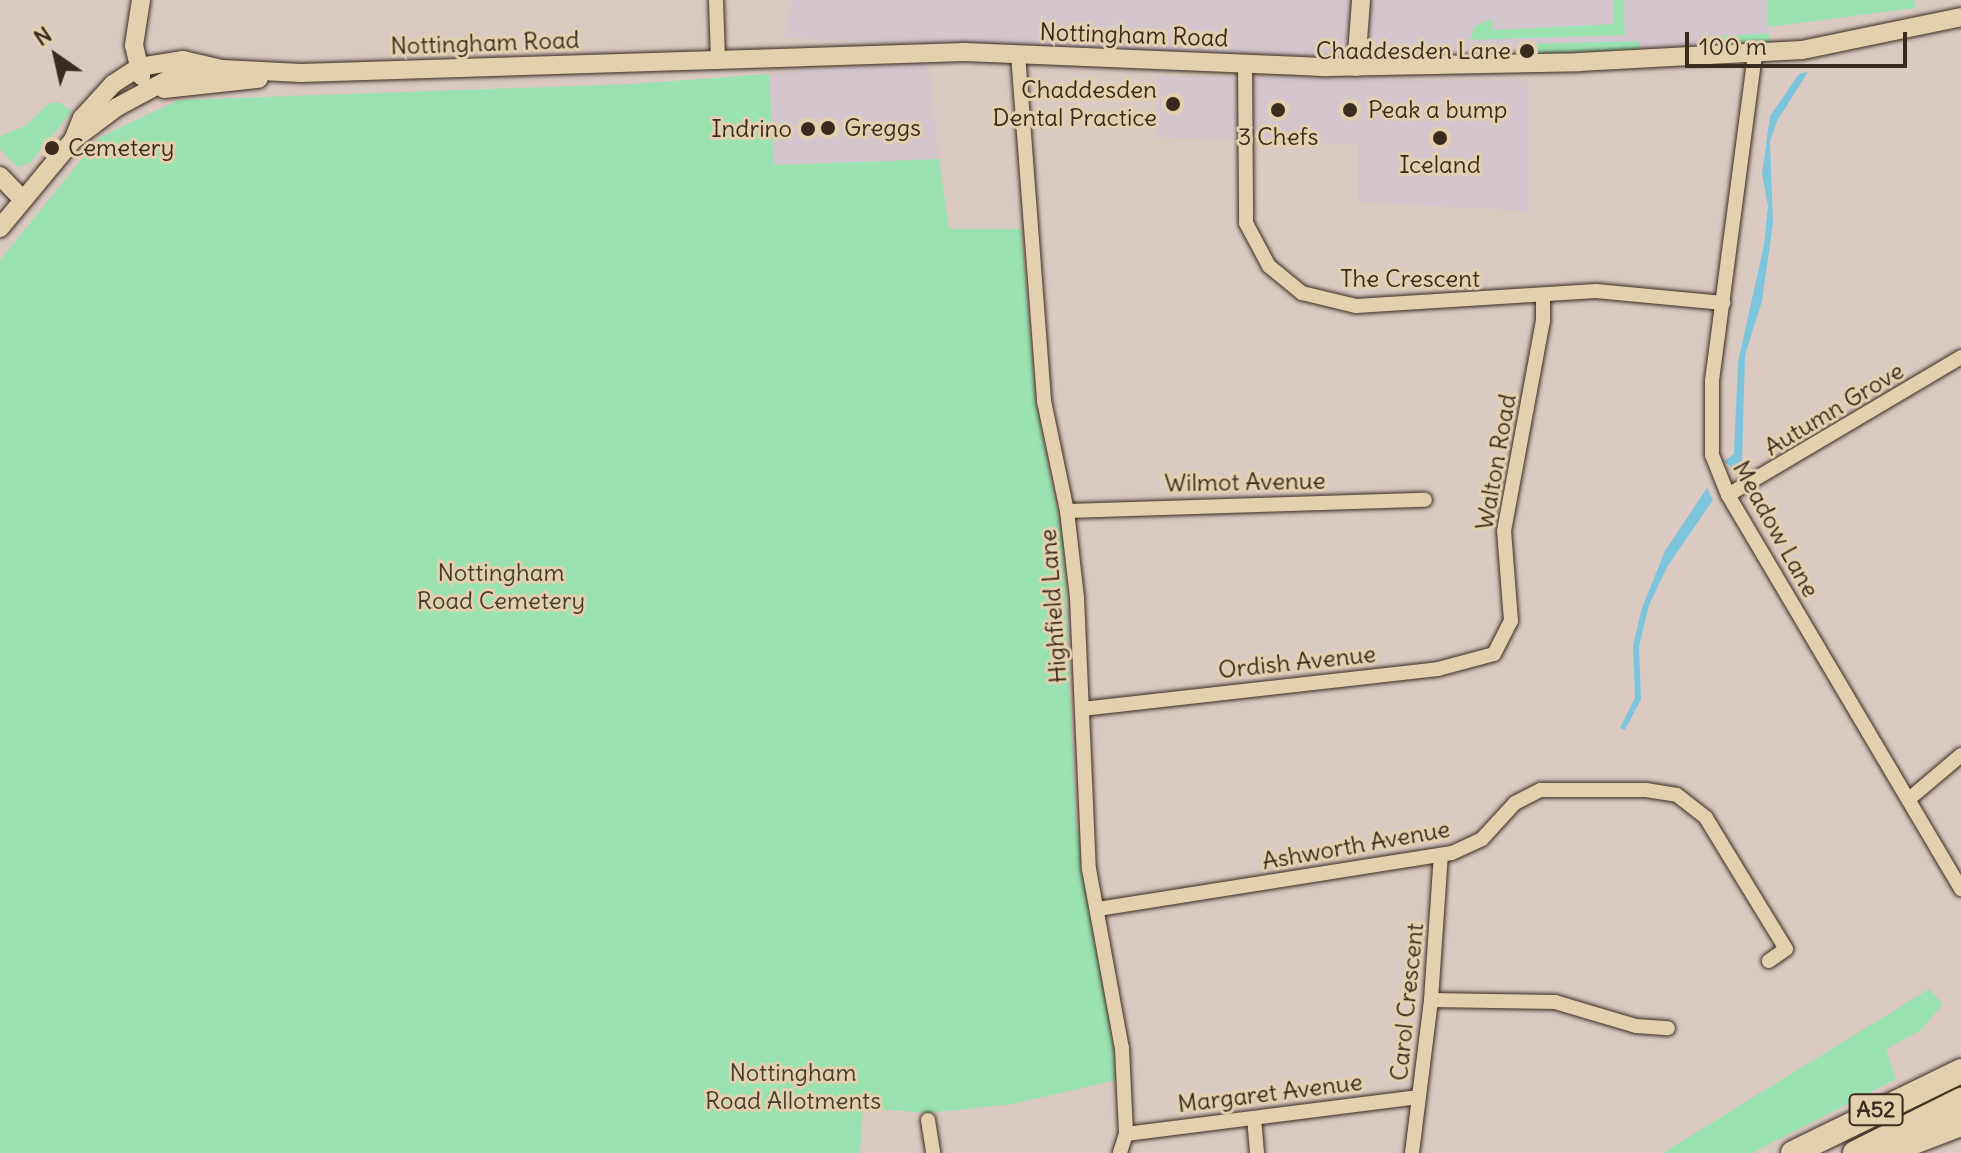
<!DOCTYPE html>
<style>
body{margin:0}
#map{position:relative;width:1961px;height:1153px;overflow:hidden;background:#dbcac1;font-family:Delius,sans-serif}
div>[style]{position:absolute}
.built>*{inset:0;background:#d5c6ce}
.green>*{inset:0;background:#9be2b1}
.water>*{inset:0;background:#7cc5dd}
.roads{filter:drop-shadow(0 0 2px #3b2a1e) drop-shadow(0 0 2px #3b2a1e)}
.minor>*{height:14px;margin:-7px;padding:0 7px;transform-origin:7px;border-radius:7px;background:#e4d0ae}
.tertiary>*{height:18px;margin:-9px;padding:0 9px;transform-origin:9px;border-radius:9px;background:#e4d0ae}
.trunk>*{height:24px;margin:-12px;padding:0 12px;transform-origin:12px;border-radius:12px;background:#e4d0ae}
.dots>*{width:22px;height:22px;translate:-50% -50%;box-sizing:border-box;border:4px solid #e4d0ae;border-radius:50%}
span{translate:-50% -50%;white-space:nowrap;text-align:center;line-height:1.15;-webkit-text-stroke:6px #e4d0ae;paint-order:stroke}
.shield-label span{padding:2px 6px;background:#e4d0ae;border:2px solid;border-radius:6px;-webkit-text-stroke-width:0}
.shield-label{font-size:22px;color:#3b2a1e;font-weight:700}
.street-label{font-size:24px;color:#3b2a1e}
.poi-label{font-size:24px;color:#3b2a1e}
.right{translate:-100% -50%;text-align:right}
.left{translate:0 -50%;text-align:left}
.park-label{font-size:24px;color:#453c2d}
.north{position:absolute;left:16px;top:16px;width:80px;height:80px;-webkit-text-stroke:6px #e4d0ae;paint-order:stroke;rotate:326deg;font-size:22px;font-weight:700;line-height:32px;text-align:center;color:#3b2a1e}
.north::after{content:'';display:block;margin:auto;width:28px;height:36px;background:#3b2a1e;clip-path:polygon(50% 0,100% 100%,50% 72%,0 100%)}
.scale{position:absolute;left:1685px;top:32px;width:222px;height:36px;box-sizing:border-box;border:4px solid #3b2a1e;border-top:0;padding-left:10px;font-size:24px;line-height:28px;white-space:nowrap;color:#3b2a1e;-webkit-text-stroke:6px #e4d0ae;paint-order:stroke}
</style>
<div id="map">
<div class="built">
<i style="clip-path:polygon(792px 0,1767px 0,1770px 44px,1387px 59px,784px 38px)"></i>
<i style="clip-path:polygon(928px 60px,939px 159px,774px 165px,769px 74px)"></i>
<i style="clip-path:polygon(1157px 76px,1528px 81px,1528px 211px,1358px 202px,1358px 144px,1156px 137px)"></i>
</div>
<div class="green">
<i style="clip-path:polygon(1613px 0,1623px 0,1625px 35px,1470px 40px,1474px 27px,1492px 18px,1493px 30px,1614px 24px)"></i>
<i style="clip-path:polygon(1767px 0,1914px 0,1915px 8px,1768px 27px)"></i>
<i style="clip-path:polygon(1769px 33px,1770px 44px,1728px 48px,1719px 36px)"></i>
<i style="clip-path:polygon(1639px 41px,1639px 50px,1532px 54px,1532px 47px,1525px 44px)"></i>
<i style="clip-path:polygon(769px 74px,774px 165px,939px 159px,949px 229px,1021px 229px,1036px 400px,1063px 540px,1076px 821px,1111px 1014px,1116px 1080px,1013px 1104px,928px 1113px,863px 1108px,860px 1153px,0 1153px,0 260px,100px 137px,179px 100px,632px 84px)"></i>
<i style="clip-path:polygon(59px 102px,72px 111px,30px 163px,17px 167px,0 149px,0 136px,25px 126px,48px 104px)"></i>
<i style="clip-path:polygon(1929px 989px,1943px 1004px,1921px 1030px,1886px 1049px,1896px 1079px,1752px 1153px,1663px 1153px)"></i>
</div>
<div class="water">
<i style="clip-path:polygon(1808px 72px,1777px 121px,1770px 141px,1773px 223px,1762px 301px,1745px 355px,1742px 463px,1734px 469px,1724px 461px,1734px 454px,1738px 362px,1764px 245px,1768px 206px,1762px 174px,1770px 116px,1799px 74px)"></i>
<i style="clip-path:polygon(1707px 488px,1713px 500px,1667px 567px,1649px 605px,1639px 646px,1641px 699px,1625px 730px,1620px 728px,1635px 698px,1633px 645px,1642px 608px,1665px 551px)"></i>
</div>
<div class="roads">
<div class="minor">
<i style="left:716px;top:0;width:59px;rotate:88.1deg"></i>
<i style="left:1018px;top:54px;width:348px;rotate:85.7deg"></i>
<i style="left:1044px;top:401px;width:112px;rotate:78.2deg"></i>
<i style="left:1067px;top:511px;width:88px;rotate:83.4deg"></i>
<i style="left:1077px;top:598px;width:271px;rotate:87.5deg"></i>
<i style="left:1089px;top:869px;width:182px;rotate:79.6deg"></i>
<i style="left:1122px;top:1048px;width:86px;rotate:87.3deg"></i>
<i style="left:1126px;top:1134px;width:20px;rotate:108deg"></i>
<i style="left:1755px;top:54px;width:330px;rotate:97.5deg"></i>
<i style="left:1712px;top:381px;width:74px;rotate:90deg"></i>
<i style="left:1712px;top:455px;width:43px;rotate:68.2deg"></i>
<i style="left:1728px;top:495px;width:458px;rotate:59.4deg"></i>
<i style="left:1245px;top:63px;width:160px;rotate:89.6deg"></i>
<i style="left:1246px;top:223px;width:49px;rotate:61.9deg"></i>
<i style="left:1269px;top:266px;width:43px;rotate:39.3deg"></i>
<i style="left:1302px;top:293px;width:56px;rotate:13.5deg"></i>
<i style="left:1356px;top:306px;width:240px;rotate:-3.6deg"></i>
<i style="left:1596px;top:291px;width:128px;rotate:5.4deg"></i>
<i style="left:1728px;top:495px;width:271px;rotate:-30.6deg"></i>
<i style="left:1067px;top:511px;width:358px;rotate:-1.8deg"></i>
<i style="left:1082px;top:709px;width:358px;rotate:-6.4deg"></i>
<i style="left:1438px;top:669px;width:58px;rotate:-15deg"></i>
<i style="left:1494px;top:654px;width:37px;rotate:-63deg"></i>
<i style="left:1511px;top:621px;width:90px;rotate:-94.4deg"></i>
<i style="left:1504px;top:531px;width:214px;rotate:-79.5deg"></i>
<i style="left:1543px;top:321px;width:26px;rotate:-90deg"></i>
<i style="left:1909px;top:799px;width:68px;rotate:-40.2deg"></i>
<i style="left:1098px;top:909px;width:358px;rotate:-9deg"></i>
<i style="left:1452px;top:853px;width:33px;rotate:-25deg"></i>
<i style="left:1482px;top:839px;width:49px;rotate:-47.5deg"></i>
<i style="left:1515px;top:803px;width:29px;rotate:-27deg"></i>
<i style="left:1541px;top:790px;width:105px"></i>
<i style="left:1646px;top:790px;width:31px;rotate:9deg"></i>
<i style="left:1677px;top:795px;width:37px;rotate:38deg"></i>
<i style="left:1706px;top:818px;width:153px;rotate:58.6deg"></i>
<i style="left:1786px;top:949px;width:21px;rotate:145deg"></i>
<i style="left:1431px;top:1000px;width:124px;rotate:0.9deg"></i>
<i style="left:1555px;top:1002px;width:84px;rotate:16.5deg"></i>
<i style="left:1636px;top:1026px;width:32px;rotate:4deg"></i>
<i style="left:1254px;top:1118px;width:35px;rotate:85deg"></i>
<i style="left:928px;top:1120px;width:33px;rotate:81deg"></i>
<i style="left:1126px;top:1134px;width:295px;rotate:-7.2deg"></i>
<i style="left:1412px;top:1153px;width:154px;rotate:-82.9deg"></i>
<i style="left:1431px;top:1000px;width:145px;rotate:-86.1deg"></i>
</div>
<div class="tertiary">
<i style="left:141px;top:0;width:46px;rotate:98.8deg"></i>
<i style="left:134px;top:45px;width:32px;rotate:77deg"></i>
<i style="left:1356px;top:67px;width:67px;rotate:-85.7deg"></i>
<i style="left:164px;top:89px;width:95px;rotate:-6.1deg"></i>
<i style="left:73px;top:140px;width:24px;rotate:-68deg"></i>
<i style="left:82px;top:118px;width:46px;rotate:-47.6deg"></i>
<i style="left:113px;top:84px;width:31px;rotate:-33deg"></i>
<i style="left:139px;top:67px;width:45px;rotate:-9deg"></i>
<i style="left:183px;top:60px;width:40px;rotate:13deg"></i>
<i style="left:222px;top:69px;width:79px;rotate:2.9deg"></i>
<i style="left:301px;top:73px;width:664px;rotate:-1.81deg"></i>
<i style="left:965px;top:52px;width:362px;rotate:2.4deg"></i>
<i style="left:1327px;top:67px;width:252px;rotate:-1.1deg"></i>
<i style="left:1579px;top:62px;width:223px;rotate:-3.1deg"></i>
<i style="left:1802px;top:50px;width:162px;rotate:-11.7deg"></i>
<i style="left:0;top:176px;width:33px;rotate:46deg"></i>
<i style="left:0;top:228px;width:114px;rotate:-50.3deg"></i>
<i style="left:73px;top:140px;width:55px;rotate:-36.9deg"></i>
<i style="left:117px;top:107px;width:64px;rotate:-28.2deg"></i>
<i style="left:173px;top:77px;width:42px;rotate:-8.1deg"></i>
</div>
<div class="trunk">
<i style="left:1793px;top:1153px;width:187px;rotate:-26deg"></i>
<i style="left:1855px;top:1153px;width:119px;rotate:-26.6deg"></i>
<i style="left:1885px;top:1153px;width:81px;rotate:-20.9deg"></i>
</div>
</div>
<div class="dots">
<i style="left:1527px;top:51px;background:#3b2a1e"></i>
<i style="left:1173px;top:104px;background:#3b2a1e"></i>
<i style="left:1278px;top:110px;background:#3b2a1e"></i>
<i style="left:1350px;top:110px;background:#3b2a1e"></i>
<i style="left:828px;top:128px;background:#3b2a1e"></i>
<i style="left:808px;top:129px;background:#3b2a1e"></i>
<i style="left:1440px;top:138px;background:#3b2a1e"></i>
<i style="left:52px;top:148px;background:#3b2a1e"></i>
</div>
<div class="shield-label">
<span style="left:1876px;top:1110px">A52</span>
</div>
<div class="street-label">
<span style="left:1134px;top:35px;rotate:2deg">Nottingham Road</span>
<span style="left:485px;top:43px;rotate:-2deg">Nottingham Road</span>
<span style="left:1410px;top:279px">The Crescent</span>
<span style="left:1834px;top:409px;rotate:-31deg">Autumn Grove</span>
<span style="left:1496px;top:462px;rotate:-80deg">Walton Road</span>
<span style="left:1245px;top:482px;rotate:-1deg">Wilmot Avenue</span>
<span style="left:1776px;top:529px;rotate:61deg">Meadow Lane</span>
<span style="left:1053px;top:606px;rotate:-94deg">Highfield Lane</span>
<span style="left:1297px;top:662px;rotate:-6deg">Ordish Avenue</span>
<span style="left:1356px;top:845px;rotate:-10deg">Ashworth Avenue</span>
<span style="left:1407px;top:1002px;rotate:-84deg">Carol Crescent</span>
<span style="left:1270px;top:1093px;rotate:-7deg">Margaret Avenue</span>
</div>
<div class="poi-label">
<span class="right" style="left:1511px;top:51px">Chaddesden Lane</span>
<span class="right" style="left:1157px;top:104px">Chaddesden<br>Dental Practice</span>
<span class="left" style="left:1368px;top:110px">Peak a bump</span>
<span class="left" style="left:844px;top:128px">Greggs</span>
<span class="right" style="left:792px;top:129px">Indrino</span>
<span style="left:1278px;top:137px">3 Chefs</span>
<span class="left" style="left:68px;top:148px">Cemetery</span>
<span style="left:1440px;top:165px">Iceland</span>
</div>
<div class="park-label">
<span style="left:501px;top:587px">Nottingham<br>Road Cemetery</span>
<span style="left:793px;top:1087px">Nottingham<br>Road Allotments</span>
</div>
<div class="north">N</div>
<div class="scale">100 m</div>
</div>
